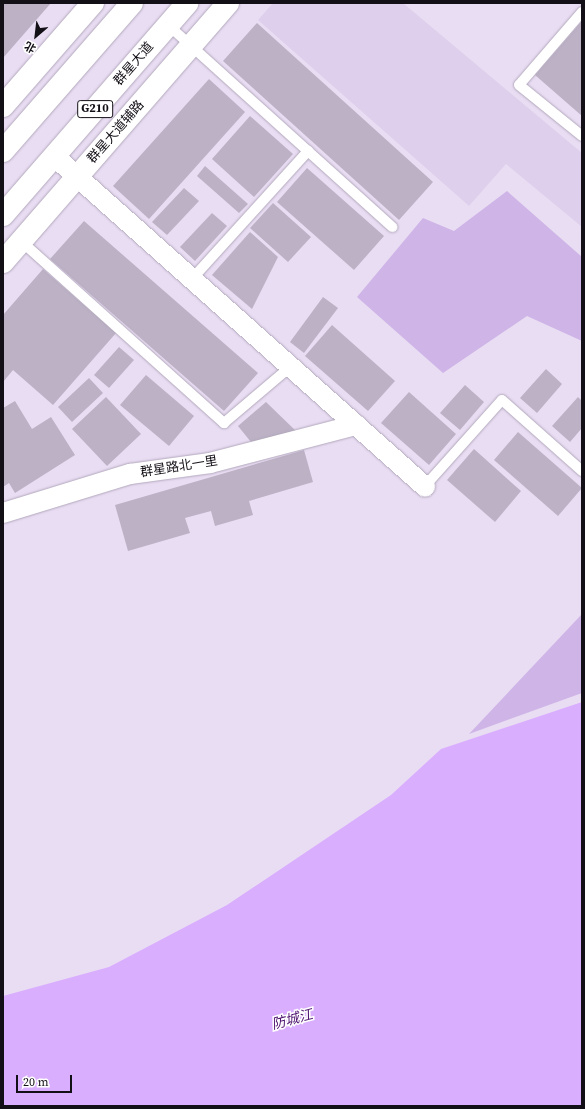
<!DOCTYPE html>
<meta charset="utf-8">
<style>
body{margin:0}
#map{position:relative;width:585px;height:1109px;overflow:hidden;background:#e9ddf3;font-family:"Source Serif 4","Noto Sans SC",serif}
div>[style]{position:absolute}
.built>*{inset:0;background:#ded0ec}
.green>*{inset:0;background:#cfb4e7}
.water>*{inset:0;background:#daaefe}
.building>*{inset:0;background:#bcb1c5}
.roads{filter:drop-shadow(0 0 1px #b2a8bc) drop-shadow(0 0 1px #b2a8bc)}
.service>*{height:10px;margin:-5px;padding:0 5px;transform-origin:5px;border-radius:5px;background:#fff}
.minor>*{height:20px;margin:-10px;padding:0 10px;transform-origin:10px;border-radius:10px;background:#fff}
.tertiary>*{height:22px;margin:-11px;padding:0 11px;transform-origin:11px;border-radius:11px;background:#fff}
.trunk>*{height:22px;margin:-11px;padding:0 11px;transform-origin:11px;border-radius:11px;background:#fff}
span{translate:-50% -50%;white-space:nowrap;text-align:center;line-height:1.15;-webkit-text-stroke:3px #fff;paint-order:stroke}
.shield-label span{padding:1px 3px;background:#fff;border:1px solid;border-radius:3px;-webkit-text-stroke-width:0}
.shield-label{font-size:12px;color:#130f16;font-weight:700}
.street-label{font-size:13px;color:#130f16}
.water-label{font-size:14px;color:#4f1571;font-style:italic}
.frame{position:absolute;inset:0;border:4px solid #130f16;pointer-events:none}
.north{position:absolute;left:16px;top:16px;width:40px;height:40px;-webkit-text-stroke:3px #fff;paint-order:stroke;rotate:208deg;font-size:11px;font-weight:700;line-height:16px;text-align:center;color:#130f16}
.north::after{content:'';display:block;margin:auto;width:14px;height:18px;background:#130f16;clip-path:polygon(50% 0,100% 100%,50% 72%,0 100%)}
.scale{position:absolute;left:16px;top:1075px;width:56px;height:18px;box-sizing:border-box;border:2px solid #130f16;border-top:0;padding-left:5px;font-size:12px;line-height:14px;white-space:nowrap;color:#130f16;-webkit-text-stroke:3px #fff;paint-order:stroke}
</style>
<div id="map">
<div class="built">
<i style="clip-path:polygon(273px 3px,403px 3px,582px 153px,582px 227px,506px 164px,469px 206px,258px 20px)"></i>
</div>
<div class="green">
<i style="clip-path:polygon(507px 191px,582px 257px,582px 341px,527px 316px,443px 373px,357px 297px,423px 218px,454px 231px)"></i>
<i style="clip-path:polygon(582px 614px,582px 693px,469px 734px)"></i>
</div>
<div class="water">
<i style="clip-path:polygon(582px 702px,582px 1106px,3px 1106px,3px 996px,109px 967px,227px 905px,391px 795px,441px 749px)"></i>
</div>
<div class="building">
<i style="clip-path:polygon(3px 3px,51px 3px,3px 58px)"></i>
<i style="clip-path:polygon(582px 21px,582px 116px,535px 75px)"></i>
<i style="clip-path:polygon(257px 23px,433px 182px,399px 220px,223px 61px)"></i>
<i style="clip-path:polygon(209px 79px,245px 112px,149px 219px,113px 186px)"></i>
<i style="clip-path:polygon(250px 116px,293px 154px,254px 197px,212px 159px)"></i>
<i style="clip-path:polygon(205px 166px,248px 204px,239px 213px,197px 176px)"></i>
<i style="clip-path:polygon(307px 168px,384px 236px,354px 270px,277px 202px)"></i>
<i style="clip-path:polygon(184px 188px,199px 201px,167px 235px,152px 222px)"></i>
<i style="clip-path:polygon(273px 203px,311px 237px,288px 262px,250px 228px)"></i>
<i style="clip-path:polygon(212px 213px,227px 226px,195px 261px,180px 247px)"></i>
<i style="clip-path:polygon(84px 221px,258px 373px,224px 411px,50px 259px)"></i>
<i style="clip-path:polygon(250px 232px,278px 257px,252px 309px,212px 275px)"></i>
<i style="clip-path:polygon(43px 269px,116px 333px,53px 405px,13px 370px,3px 382px,3px 315px)"></i>
<i style="clip-path:polygon(323px 297px,338px 308px,304px 353px,290px 342px)"></i>
<i style="clip-path:polygon(332px 325px,395px 381px,368px 411px,305px 356px)"></i>
<i style="clip-path:polygon(119px 347px,134px 360px,109px 388px,94px 375px)"></i>
<i style="clip-path:polygon(546px 369px,562px 384px,537px 413px,520px 398px)"></i>
<i style="clip-path:polygon(146px 375px,194px 416px,169px 446px,120px 405px)"></i>
<i style="clip-path:polygon(89px 378px,103px 393px,72px 422px,58px 407px)"></i>
<i style="clip-path:polygon(465px 385px,484px 402px,460px 430px,440px 413px)"></i>
<i style="clip-path:polygon(409px 392px,456px 434px,429px 465px,381px 423px)"></i>
<i style="clip-path:polygon(106px 397px,141px 434px,107px 466px,72px 429px)"></i>
<i style="clip-path:polygon(578px 397px,582px 401px,582px 428px,570px 442px,552px 426px)"></i>
<i style="clip-path:polygon(15px 401px,32px 429px,51px 417px,75px 455px,15px 493px,9px 483px,3px 487px,3px 408px)"></i>
<i style="clip-path:polygon(266px 402px,297px 432px,255px 447px,238px 426px)"></i>
<i style="clip-path:polygon(518px 432px,582px 488px,558px 516px,494px 460px)"></i>
<i style="clip-path:polygon(474px 449px,521px 491px,495px 522px,447px 480px)"></i>
<i style="clip-path:polygon(304px 450px,313px 482px,249px 501px,253px 515px,215px 526px,211px 511px,185px 518px,190px 533px,128px 551px,115px 505px)"></i>
</div>
<div class="roads">
<div class="service">
<i style="left:582px;top:12px;width:96px;rotate:130.8deg"></i>
<i style="left:519px;top:85px;width:81px;rotate:39deg"></i>
<i style="left:168px;top:25px;width:302px;rotate:42deg"></i>
<i style="left:21px;top:241px;width:273px;rotate:41.9deg"></i>
<i style="left:224px;top:423px;width:87px;rotate:-40.3deg"></i>
<i style="left:192px;top:279px;width:173px;rotate:-47.8deg"></i>
<i style="left:425px;top:486px;width:115px;rotate:-48.2deg"></i>
<i style="left:502px;top:400px;width:107px;rotate:41.6deg"></i>
</div>
<div class="minor">
<i style="left:54px;top:156px;width:497px;rotate:41.7deg"></i>
<i style="left:3px;top:513px;width:133px;rotate:-17.1deg"></i>
<i style="left:130px;top:474px;width:81px;rotate:-7.8deg"></i>
<i style="left:210px;top:463px;width:151px;rotate:-14.6deg"></i>
</div>
<div class="tertiary">
<i style="left:3px;top:106px;width:137px;rotate:-48.9deg"></i>
<i style="left:3px;top:262px;width:343px;rotate:-49deg"></i>
</div>
<div class="trunk">
<i style="left:3px;top:151px;width:196px;rotate:-48.9deg"></i>
<i style="left:3px;top:215px;width:281px;rotate:-49deg"></i>
</div>
</div>
<div class="shield-label">
<span style="left:95px;top:109px">G210</span>
</div>
<div class="street-label">
<span style="left:134px;top:64px;rotate:-49deg">群星大道</span>
<span style="left:116px;top:132px;rotate:-49deg">群星大道辅路</span>
<span style="left:179px;top:467px;rotate:-9deg">群星路北一里</span>
</div>
<div class="water-label">
<span style="left:292px;top:1019px;rotate:-15deg">防城江</span>
</div>
<div class="frame"></div>
<div class="north">北</div>
<div class="scale">20 m</div>
</div>
